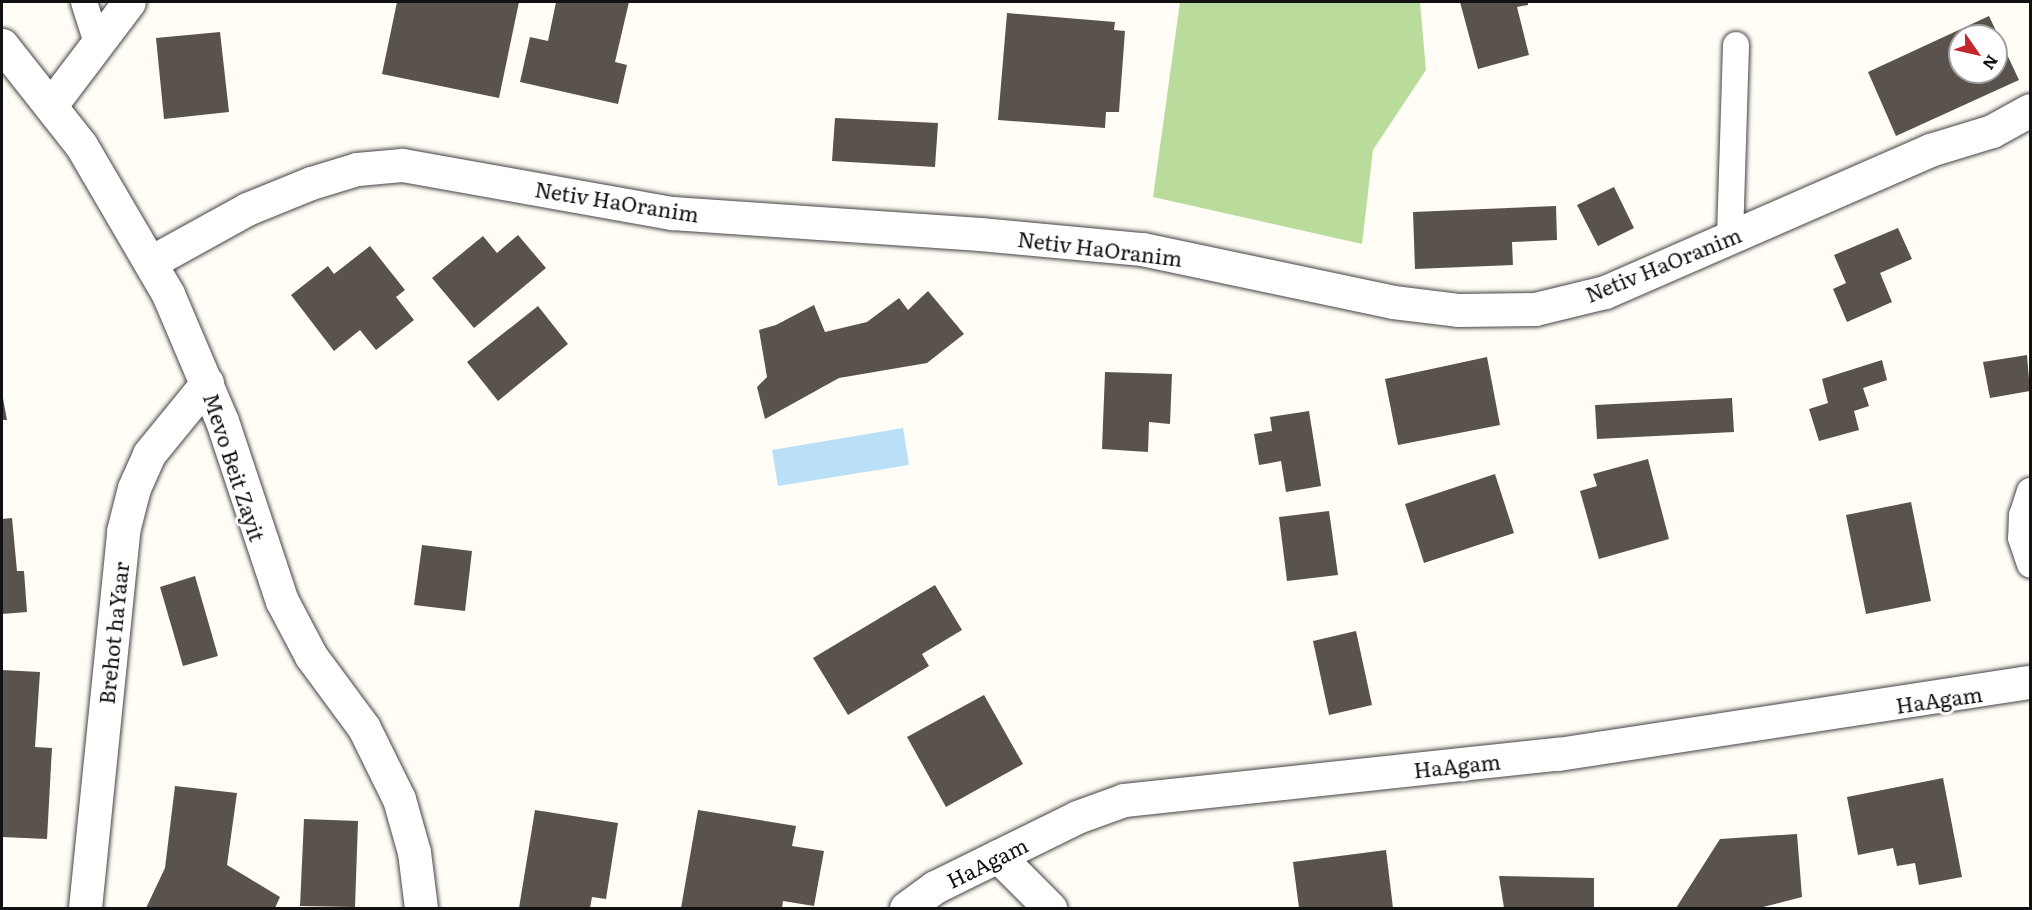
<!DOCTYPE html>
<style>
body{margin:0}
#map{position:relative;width:2032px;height:910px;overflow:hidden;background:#fffdf5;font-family:Literata,serif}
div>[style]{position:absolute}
.forest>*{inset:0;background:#b9dc9c}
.water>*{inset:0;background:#b9e0f7}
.building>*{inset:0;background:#5a524d}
.roads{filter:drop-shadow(0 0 2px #444) drop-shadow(0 0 2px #444)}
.service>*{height:26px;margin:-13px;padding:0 13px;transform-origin:13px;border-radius:13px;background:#fff}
.minor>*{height:33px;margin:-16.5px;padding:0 16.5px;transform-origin:16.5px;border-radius:16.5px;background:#fff}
.tertiary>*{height:33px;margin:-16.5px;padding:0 16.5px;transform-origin:16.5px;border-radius:16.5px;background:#fff}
span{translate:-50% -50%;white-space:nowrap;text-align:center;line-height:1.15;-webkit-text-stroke:6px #fff;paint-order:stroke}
.street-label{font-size:21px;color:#111}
.frame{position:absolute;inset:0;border:3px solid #111;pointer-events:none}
.north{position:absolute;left:1948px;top:24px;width:60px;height:60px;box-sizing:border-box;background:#fff;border:2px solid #a0a0a0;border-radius:50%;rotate:124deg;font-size:16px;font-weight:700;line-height:24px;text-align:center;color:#111}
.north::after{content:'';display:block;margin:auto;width:21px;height:27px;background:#c4262e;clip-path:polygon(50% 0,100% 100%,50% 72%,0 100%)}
</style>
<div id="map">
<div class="forest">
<i style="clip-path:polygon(1180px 2px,1420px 2px,1426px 70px,1373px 150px,1362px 244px,1153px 197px)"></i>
</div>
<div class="water">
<i style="clip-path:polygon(903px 428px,909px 465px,778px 486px,772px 450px)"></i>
</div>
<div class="building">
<i style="clip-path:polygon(397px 2px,519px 2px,499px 98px,382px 74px)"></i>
<i style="clip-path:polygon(556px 2px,629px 2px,615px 62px,627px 65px,618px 104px,520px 82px,530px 37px,548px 41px)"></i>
<i style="clip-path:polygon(1460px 2px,1528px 2px,1528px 5px,1517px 7px,1529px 55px,1478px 69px)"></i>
<i style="clip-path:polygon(1007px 13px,1115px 22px,1114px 30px,1125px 31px,1119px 112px,1106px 112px,1105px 128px,998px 120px)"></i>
<i style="clip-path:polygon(evenodd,1989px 16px,2019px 80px,1896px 136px,1868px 72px,1989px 16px,1960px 36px,1996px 36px,1996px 72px,1960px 72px,1960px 36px)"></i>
<i style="clip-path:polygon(220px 32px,229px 112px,164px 119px,156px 38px)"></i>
<i style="clip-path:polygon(835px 118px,938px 123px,935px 167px,832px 161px)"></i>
<i style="clip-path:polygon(1614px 187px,1634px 228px,1598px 246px,1577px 205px)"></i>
<i style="clip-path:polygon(1556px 206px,1557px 240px,1512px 242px,1513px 265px,1415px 269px,1413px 212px)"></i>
<i style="clip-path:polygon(1898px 228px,1912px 259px,1880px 273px,1892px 302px,1847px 322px,1833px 289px,1846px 283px,1834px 255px)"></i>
<i style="clip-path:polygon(518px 235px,546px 268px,474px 328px,432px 278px,483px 236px,497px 253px)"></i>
<i style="clip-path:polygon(370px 246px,405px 290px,396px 297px,414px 320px,376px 350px,360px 330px,334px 351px,291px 295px,328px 266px,334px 274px)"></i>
<i style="clip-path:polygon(928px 291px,964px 334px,927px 363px,839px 378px,765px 419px,757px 387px,767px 377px,759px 330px,776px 325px,814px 305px,825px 332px,867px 322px,899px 298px,908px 310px)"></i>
<i style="clip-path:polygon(538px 306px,568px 344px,498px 401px,467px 362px)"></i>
<i style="clip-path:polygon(2027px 355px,2030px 391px,1990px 398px,1983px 362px)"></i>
<i style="clip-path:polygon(1487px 357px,1500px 425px,1398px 445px,1385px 379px)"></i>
<i style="clip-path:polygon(1882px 360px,1887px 380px,1863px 388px,1869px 406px,1854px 411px,1859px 430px,1819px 441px,1809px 409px,1828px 403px,1822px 379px)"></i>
<i style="clip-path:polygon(1105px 372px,1172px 374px,1170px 424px,1149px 422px,1148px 452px,1102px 449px)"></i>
<i style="clip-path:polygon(2px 393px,7px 420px,2px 420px)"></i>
<i style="clip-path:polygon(1732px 398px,1734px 432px,1597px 439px,1595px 405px)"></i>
<i style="clip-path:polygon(1309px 411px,1321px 486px,1286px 492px,1281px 461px,1259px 465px,1254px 434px,1272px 431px,1270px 417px)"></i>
<i style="clip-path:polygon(1648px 459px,1669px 539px,1599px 559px,1580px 491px,1597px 486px,1593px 474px)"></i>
<i style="clip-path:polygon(1495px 474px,1514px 533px,1424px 563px,1405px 504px)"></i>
<i style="clip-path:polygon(1911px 502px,1931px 601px,1866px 614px,1846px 515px)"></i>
<i style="clip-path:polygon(1329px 511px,1338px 575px,1287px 581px,1279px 517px)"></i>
<i style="clip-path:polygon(12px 518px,17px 571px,24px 571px,27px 612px,2px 614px,2px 519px)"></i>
<i style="clip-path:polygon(422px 545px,472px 551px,465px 611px,414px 605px)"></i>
<i style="clip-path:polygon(195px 576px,218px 656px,183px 666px,160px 587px)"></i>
<i style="clip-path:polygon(935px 585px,962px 630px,922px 654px,929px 666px,848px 715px,813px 658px)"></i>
<i style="clip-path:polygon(1356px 631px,1372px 705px,1329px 715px,1313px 641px)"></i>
<i style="clip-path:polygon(2px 670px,40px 672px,35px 747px,52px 748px,47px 839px,2px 837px)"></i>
<i style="clip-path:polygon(984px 695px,1023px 764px,946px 807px,907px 737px)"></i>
<i style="clip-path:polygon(1943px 778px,1962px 877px,1919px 885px,1915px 863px,1897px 866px,1893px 848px,1858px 855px,1847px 797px)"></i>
<i style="clip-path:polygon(175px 786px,237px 793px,227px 865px,280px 897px,275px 908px,146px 908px,165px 868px)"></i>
<i style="clip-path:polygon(535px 810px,618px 823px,606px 899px,592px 897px,590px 908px,519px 908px)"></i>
<i style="clip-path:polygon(698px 810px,796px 826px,792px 846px,824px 851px,814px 906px,783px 901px,782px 908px,681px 908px)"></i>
<i style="clip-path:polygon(304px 819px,358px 821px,355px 907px,300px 906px)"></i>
<i style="clip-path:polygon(1797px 834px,1802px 897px,1759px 908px,1676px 908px,1720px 839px)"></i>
<i style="clip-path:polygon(1386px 850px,1393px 908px,1299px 908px,1293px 862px)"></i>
<i style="clip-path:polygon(1499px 876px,1594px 878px,1594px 908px,1504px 908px)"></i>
</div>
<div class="roads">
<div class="service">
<i style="left:84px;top:2px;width:43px;rotate:72.4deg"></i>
<i style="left:1730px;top:237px;width:192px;rotate:-88.2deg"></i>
<i style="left:2030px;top:491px;width:25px;rotate:108deg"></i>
<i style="left:2022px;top:515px;width:23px;rotate:92deg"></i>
<i style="left:2021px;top:538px;width:28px;rotate:71deg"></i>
</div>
<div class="minor">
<i style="left:51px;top:105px;width:129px;rotate:-52.9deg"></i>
<i style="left:151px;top:262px;width:110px;rotate:-28.9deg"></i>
<i style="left:247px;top:209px;width:69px;rotate:-22.1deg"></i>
<i style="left:311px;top:183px;width:48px;rotate:-16.9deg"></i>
<i style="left:357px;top:169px;width:45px;rotate:-5.1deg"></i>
<i style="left:402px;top:165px;width:274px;rotate:10.1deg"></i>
<i style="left:672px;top:213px;width:309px;rotate:3.9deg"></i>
<i style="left:980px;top:234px;width:163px;rotate:5.3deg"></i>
<i style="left:1142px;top:249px;width:257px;rotate:11.9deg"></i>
<i style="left:1393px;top:302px;width:65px;rotate:7deg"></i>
<i style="left:1458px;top:310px;width:77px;rotate:-0.7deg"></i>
<i style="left:1535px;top:309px;width:72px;rotate:-13.7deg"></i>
<i style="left:1605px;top:292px;width:355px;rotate:-23.6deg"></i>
<i style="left:1930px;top:150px;width:65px;rotate:-17deg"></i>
<i style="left:1992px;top:131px;width:43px;rotate:-28.9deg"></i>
<i style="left:998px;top:856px;width:74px;rotate:45deg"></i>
<i style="left:85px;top:908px;width:379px;rotate:-84.2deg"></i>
<i style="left:123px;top:531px;width:44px;rotate:-75.7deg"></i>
<i style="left:134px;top:488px;width:37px;rotate:-66deg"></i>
<i style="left:149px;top:454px;width:92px;rotate:-50.8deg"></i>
<i style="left:906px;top:908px;width:36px;rotate:-36deg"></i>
<i style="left:935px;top:887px;width:158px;rotate:-26.2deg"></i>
<i style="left:1077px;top:817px;width:50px;rotate:-19.9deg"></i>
<i style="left:1124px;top:800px;width:436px;rotate:-6.1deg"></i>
<i style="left:1558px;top:754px;width:477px;rotate:-8.7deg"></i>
</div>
<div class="tertiary">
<i style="left:2px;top:45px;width:127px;rotate:51.7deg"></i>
<i style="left:81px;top:145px;width:173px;rotate:59.7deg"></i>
<i style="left:168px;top:294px;width:138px;rotate:67deg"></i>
<i style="left:222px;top:421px;width:190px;rotate:71.6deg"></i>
<i style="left:282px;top:601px;width:62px;rotate:62.2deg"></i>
<i style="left:311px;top:656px;width:89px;rotate:53.6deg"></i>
<i style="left:364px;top:728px;width:79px;rotate:63.8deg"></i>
<i style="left:399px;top:799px;width:55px;rotate:74.2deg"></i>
<i style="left:414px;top:852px;width:56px;rotate:82.9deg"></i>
</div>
</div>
<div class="street-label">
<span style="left:617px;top:201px;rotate:9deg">Netiv HaOranim</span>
<span style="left:1100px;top:248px;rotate:7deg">Netiv HaOranim</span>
<span style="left:1663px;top:264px;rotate:-22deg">Netiv HaOranim</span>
<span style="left:235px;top:467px;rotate:72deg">Mevo Beit Zayit</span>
<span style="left:113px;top:633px;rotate:-84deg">Brehot haYaar</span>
<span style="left:1939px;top:699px;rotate:-8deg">HaAgam</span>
<span style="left:1457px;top:765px;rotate:-6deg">HaAgam</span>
<span style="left:987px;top:862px;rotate:-26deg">HaAgam</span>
</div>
<div class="frame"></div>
<div class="north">N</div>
</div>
